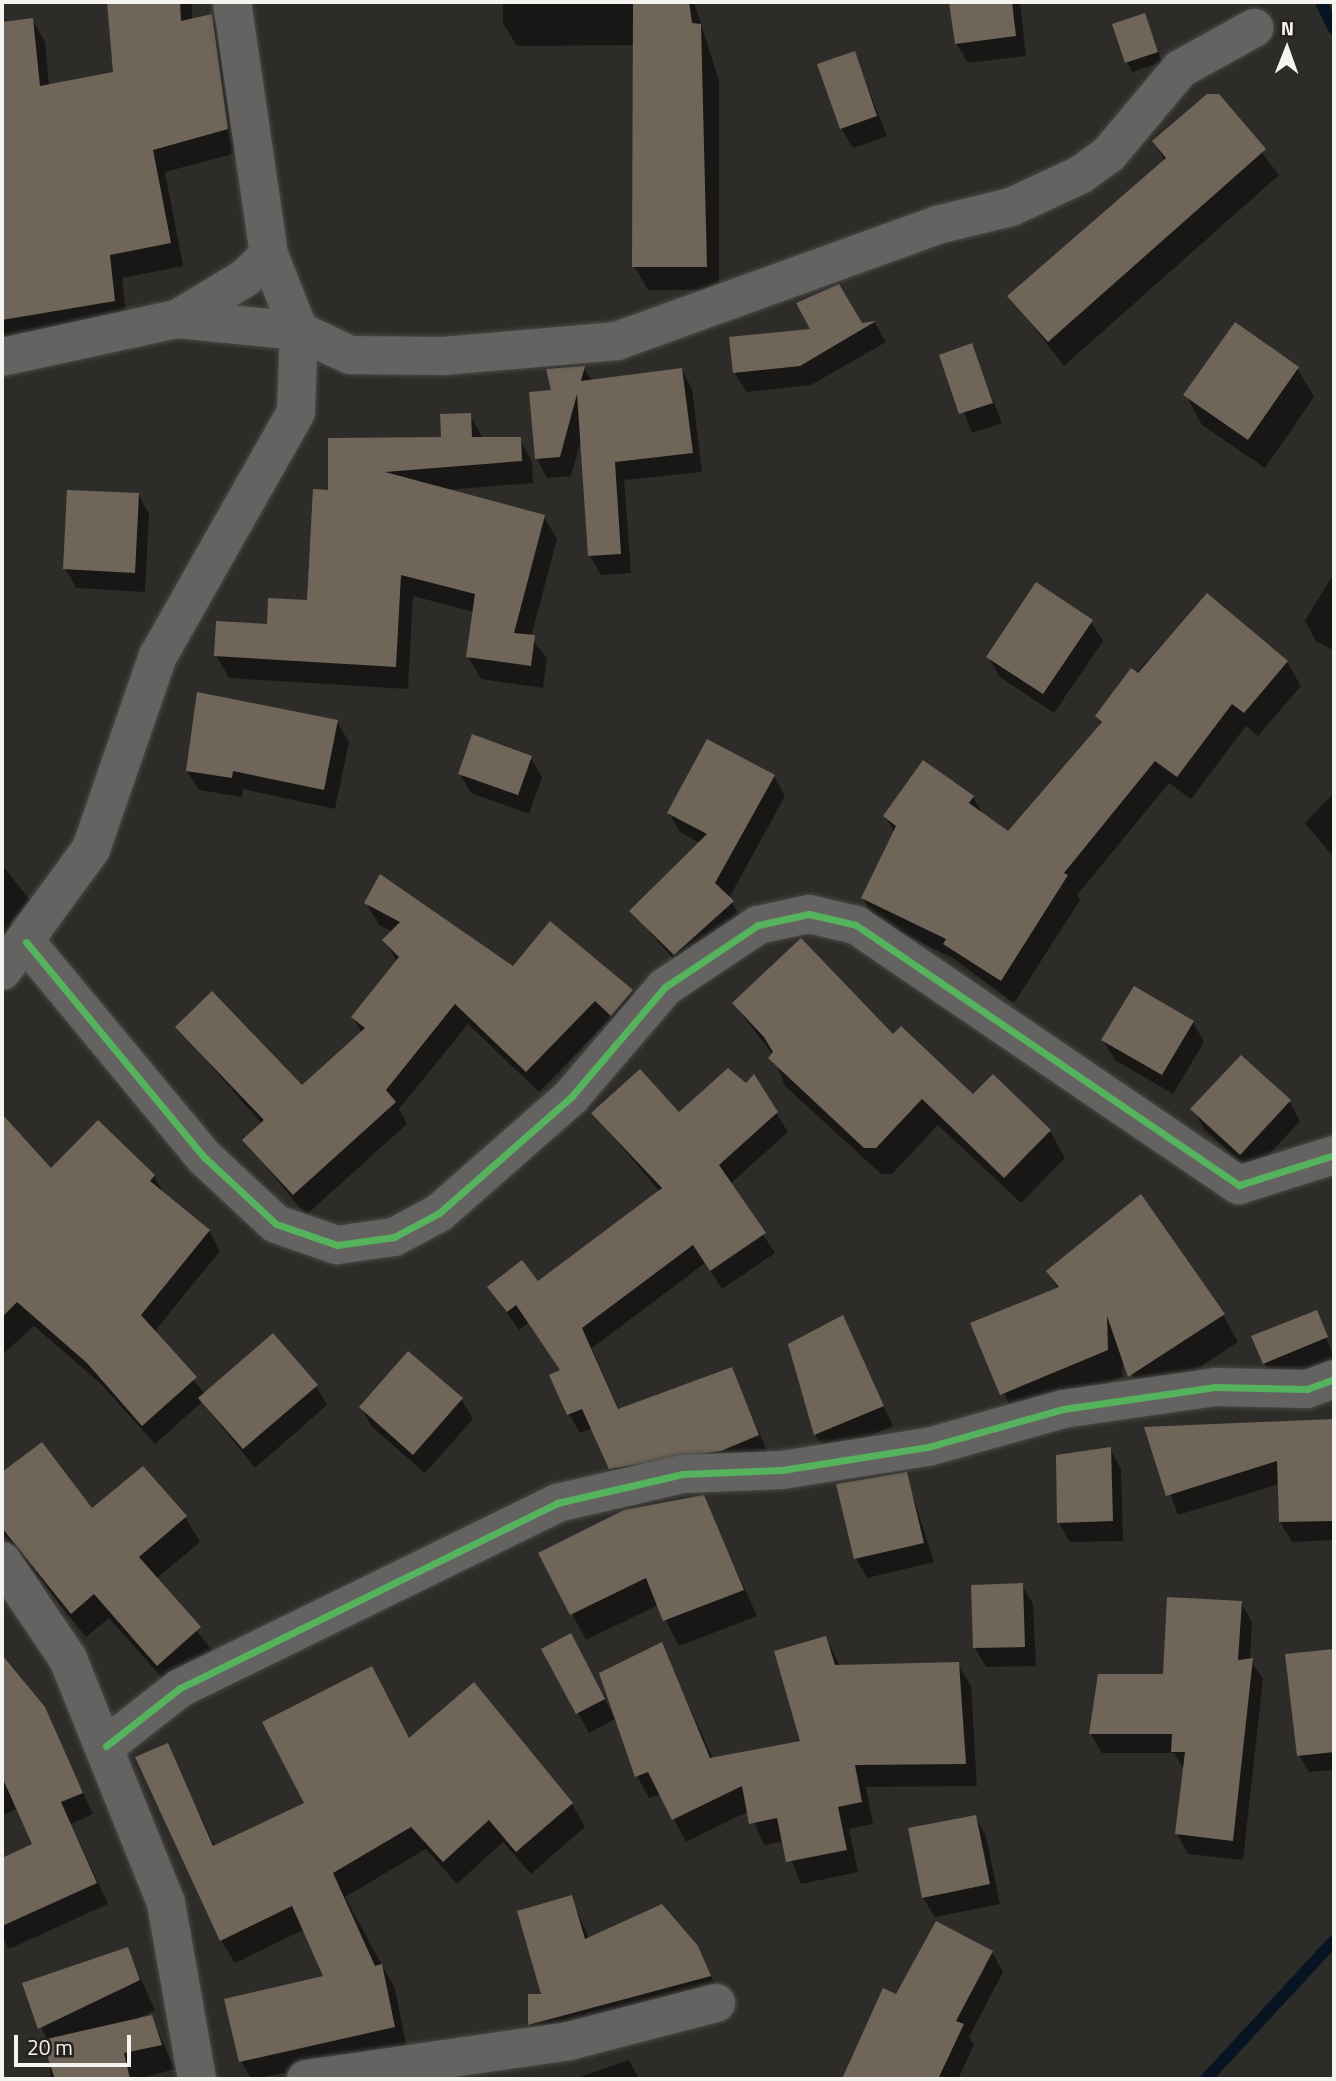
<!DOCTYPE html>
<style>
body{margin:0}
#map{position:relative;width:1336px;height:2081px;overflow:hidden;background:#2e2c29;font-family:"Titillium Web",sans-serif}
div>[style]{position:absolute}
.shadow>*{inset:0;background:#0007}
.stream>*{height:12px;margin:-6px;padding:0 6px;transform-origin:6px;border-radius:6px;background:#071522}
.building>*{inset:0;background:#6f6659}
.roads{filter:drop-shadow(0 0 2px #4b4a47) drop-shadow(0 0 2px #4b4a47)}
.minor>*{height:38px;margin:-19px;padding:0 19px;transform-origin:19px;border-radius:19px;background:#646362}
.cycleway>*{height:7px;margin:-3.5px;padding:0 3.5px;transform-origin:3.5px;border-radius:3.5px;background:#56b35d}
span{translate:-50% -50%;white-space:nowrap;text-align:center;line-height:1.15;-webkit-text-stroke:7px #25221e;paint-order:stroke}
.frame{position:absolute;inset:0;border:4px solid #f6f4f1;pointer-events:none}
.north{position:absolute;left:1252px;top:14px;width:70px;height:70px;-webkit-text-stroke:5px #25221e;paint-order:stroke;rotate:1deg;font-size:19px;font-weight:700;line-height:28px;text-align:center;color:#f6f4f1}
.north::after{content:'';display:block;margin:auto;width:24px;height:32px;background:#f6f4f1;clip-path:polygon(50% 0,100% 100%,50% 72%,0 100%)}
.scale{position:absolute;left:14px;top:2035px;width:117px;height:32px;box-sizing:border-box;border:4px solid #f6f4f1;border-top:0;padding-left:9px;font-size:21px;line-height:24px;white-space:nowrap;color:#f6f4f1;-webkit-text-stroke:5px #25221e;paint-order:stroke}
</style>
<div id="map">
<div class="shadow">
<i style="clip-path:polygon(111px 2px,192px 2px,192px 20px,211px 16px,224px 38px,240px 152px,165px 172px,183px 266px,122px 278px,127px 324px,2px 343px,2px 23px,32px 20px,45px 42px,49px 86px,115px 74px)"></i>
<i style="clip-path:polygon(503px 2px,694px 2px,719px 81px,719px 290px,648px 290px,634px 266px,634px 45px,517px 46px,503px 23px)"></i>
<i style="clip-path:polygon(951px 2px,1020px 2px,1026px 56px,968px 63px,956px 43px)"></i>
<i style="clip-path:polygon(1145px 15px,1162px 62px,1132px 72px,1127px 62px)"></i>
<i style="clip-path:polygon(854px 53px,887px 136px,853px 148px,841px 128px)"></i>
<i style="clip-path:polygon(1218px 96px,1279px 175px,1064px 366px,1010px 296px,1165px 161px,1154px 142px)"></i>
<i style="clip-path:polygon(838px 286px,861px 325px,875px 323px,886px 342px,811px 385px,746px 392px,735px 373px,813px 330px,798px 304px)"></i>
<i style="clip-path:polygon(971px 345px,1002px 423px,972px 433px,941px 356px)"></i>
<i style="clip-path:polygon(584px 368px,592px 381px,682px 370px,692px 389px,702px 472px,624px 480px,631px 573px,601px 575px,590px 556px,582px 436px,571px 476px,547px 478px,537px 459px,553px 392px)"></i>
<i style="clip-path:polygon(1297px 368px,1314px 397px,1265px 468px,1202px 425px,1186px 395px)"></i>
<i style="clip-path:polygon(470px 415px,483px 438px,520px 439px,532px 462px,533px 483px,446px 490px,544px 517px,557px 539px,531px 637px,547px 659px,543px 688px,481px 679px,468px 657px,474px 612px,413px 596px,408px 689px,229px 678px,216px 655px,308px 602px,330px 491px,443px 439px)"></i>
<i style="clip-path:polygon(138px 494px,149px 514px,145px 592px,76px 588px,65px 568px)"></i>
<i style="clip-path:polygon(1334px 573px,1334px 651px,1316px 641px,1305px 621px)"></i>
<i style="clip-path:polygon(1207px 595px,1287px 662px,1301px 686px,1258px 736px,1246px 726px,1191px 799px,1169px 783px,1077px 895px,1080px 900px,1014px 1003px,953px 958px,876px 921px,863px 898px,895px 833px,885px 816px,973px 797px,984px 816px,1008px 833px,1102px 725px,1097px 716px)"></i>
<i style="clip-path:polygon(1091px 622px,1103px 641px,1054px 713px,1000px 677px,988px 657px)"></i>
<i style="clip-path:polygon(337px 722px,349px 742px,335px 809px,243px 789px,242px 797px,199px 790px,187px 771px)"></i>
<i style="clip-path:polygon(530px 757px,542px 777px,529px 814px,471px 793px,460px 774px)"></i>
<i style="clip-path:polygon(774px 776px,785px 796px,729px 898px,744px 922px,686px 973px,632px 912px,700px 843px,680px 832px,669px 813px)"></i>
<i style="clip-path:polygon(1334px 793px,1334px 858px,1305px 823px)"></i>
<i style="clip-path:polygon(2px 865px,30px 900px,10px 923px,19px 939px,2px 958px)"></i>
<i style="clip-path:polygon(366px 903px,513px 968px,550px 923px,632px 991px,644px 1013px,624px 1037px,608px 1021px,539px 1092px,468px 1024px,399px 1109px,407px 1124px,306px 1215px,244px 1140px,262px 1124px,177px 1027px,302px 1087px,362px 1033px,353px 1017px,397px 962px,385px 940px,393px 932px,379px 925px)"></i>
<i style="clip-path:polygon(734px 1004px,893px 1036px,973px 1096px,1050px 1131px,1065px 1158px,1021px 1203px,938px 1125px,892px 1174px,881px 1174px,785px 1086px,773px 1055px)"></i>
<i style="clip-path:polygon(1193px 1022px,1204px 1042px,1173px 1094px,1115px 1060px,1103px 1040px)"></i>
<i style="clip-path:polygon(1289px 1101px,1300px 1121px,1252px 1173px,1204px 1129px,1193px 1109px)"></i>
<i style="clip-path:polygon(593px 1113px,776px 1113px,788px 1132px,730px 1184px,775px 1253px,722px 1289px,705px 1263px,592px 1348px,619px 1410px,731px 1369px,769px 1455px,622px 1487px,593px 1428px,580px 1433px,569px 1414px,552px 1375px,561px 1371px,528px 1323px,519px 1330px,489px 1287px,538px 1283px,660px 1192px)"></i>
<i style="clip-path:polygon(2px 1116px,51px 1170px,154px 1176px,165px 1195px,209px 1231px,220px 1251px,154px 1332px,205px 1394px,316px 1386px,327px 1405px,255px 1468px,202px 1402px,155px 1444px,100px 1383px,34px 1326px,2px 1355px)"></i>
<i style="clip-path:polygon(1048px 1272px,1223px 1315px,1238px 1342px,1145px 1403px,1123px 1356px,1122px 1377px,1017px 1421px,972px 1324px,1058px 1289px)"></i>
<i style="clip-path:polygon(1317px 1312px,1334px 1359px,1275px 1382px,1264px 1363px)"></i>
<i style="clip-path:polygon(842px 1318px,893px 1426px,827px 1454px,815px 1434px)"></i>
<i style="clip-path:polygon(461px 1399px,473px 1419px,425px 1473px,372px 1427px,361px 1407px)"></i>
<i style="clip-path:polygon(1334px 1421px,1334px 1540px,1292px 1542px,1280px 1522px,1279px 1484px,1178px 1515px,1146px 1428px)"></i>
<i style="clip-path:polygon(41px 1445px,92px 1511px,185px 1517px,200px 1542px,156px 1579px,214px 1653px,172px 1689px,109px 1618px,86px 1637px,2px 1532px,2px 1475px)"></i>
<i style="clip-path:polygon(1110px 1449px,1121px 1469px,1123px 1541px,1070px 1542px,1059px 1523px)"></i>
<i style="clip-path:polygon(906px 1474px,934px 1562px,867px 1578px,856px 1558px)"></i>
<i style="clip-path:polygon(703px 1497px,757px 1616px,679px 1646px,658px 1605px,586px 1640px,540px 1554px)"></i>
<i style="clip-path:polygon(1022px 1585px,1033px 1604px,1036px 1666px,986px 1667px,975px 1648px)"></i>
<i style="clip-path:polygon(1241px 1603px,1252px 1622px,1250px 1660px,1263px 1679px,1243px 1860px,1188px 1854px,1177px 1834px,1185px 1771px,1174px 1753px,1102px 1753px,1091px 1734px,1165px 1676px)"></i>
<i style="clip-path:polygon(826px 1638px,840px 1666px,958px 1664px,971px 1686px,977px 1786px,866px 1787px,873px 1824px,849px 1829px,858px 1872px,801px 1884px,784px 1841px,764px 1845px,749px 1811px,686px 1842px,661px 1794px,649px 1798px,637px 1776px,617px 1718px,589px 1733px,544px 1650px,581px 1655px,614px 1717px,661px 1644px,713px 1759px,802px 1742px)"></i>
<i style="clip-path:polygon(1334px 1651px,1334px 1770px,1309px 1772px,1299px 1755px,1287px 1656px)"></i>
<i style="clip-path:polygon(2px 1659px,43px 1708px,93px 1814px,71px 1824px,108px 1904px,9px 1949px,2px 1936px,2px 1860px,34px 1845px,17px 1809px,2px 1816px)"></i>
<i style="clip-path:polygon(410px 1740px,572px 1804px,585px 1827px,531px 1874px,503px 1842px,457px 1884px,426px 1849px,345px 1897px,395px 1989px,407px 2050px,251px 2079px,241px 2061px,325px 1978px,303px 1930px,235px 1963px,221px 1940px,167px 1745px,215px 1847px,306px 1804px)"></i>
<i style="clip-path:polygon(975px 1817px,986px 1836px,1000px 1904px,935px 1917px,923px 1898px)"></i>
<i style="clip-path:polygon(571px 1897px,589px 1939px,696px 1947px,721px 1996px,541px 2044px,530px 2024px)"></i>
<i style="clip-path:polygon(127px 1949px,155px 2010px,134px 2020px,151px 2017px,175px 2069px,138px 2079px,51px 2079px,47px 2041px,24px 1984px)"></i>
<i style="clip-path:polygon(992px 1952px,1003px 1972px,969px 2037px,974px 2045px,958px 2079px,914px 2072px,912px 2079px,844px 2079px,884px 1990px,897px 1996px)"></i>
<i style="clip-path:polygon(629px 2060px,639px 2079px,574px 2079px)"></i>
</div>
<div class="stream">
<i style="left:1321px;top:2px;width:30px;rotate:64deg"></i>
<i style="left:1206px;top:2079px;width:188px;rotate:-47.2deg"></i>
</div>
<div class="building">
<i style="clip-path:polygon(107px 2px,180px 2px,181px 21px,212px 14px,228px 129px,153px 150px,171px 243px,110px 255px,115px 301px,2px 320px,2px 22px,33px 18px,40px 86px,113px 72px)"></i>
<i style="clip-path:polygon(633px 2px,689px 2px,692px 23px,701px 24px,707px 267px,632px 267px)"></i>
<i style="clip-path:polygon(949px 2px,1012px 2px,1016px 36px,955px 44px)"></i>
<i style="clip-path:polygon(1145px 13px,1158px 52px,1125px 63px,1112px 24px)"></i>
<i style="clip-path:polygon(855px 51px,877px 116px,840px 129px,817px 64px)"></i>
<i style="clip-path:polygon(1207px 94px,1219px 94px,1266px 149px,1048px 342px,1007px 296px,1166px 158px,1152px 141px)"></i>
<i style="clip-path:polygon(839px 284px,862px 323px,876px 321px,800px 366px,733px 373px,729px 337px,810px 329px,796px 303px)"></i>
<i style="clip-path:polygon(1235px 322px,1299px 367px,1248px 440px,1183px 395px)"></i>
<i style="clip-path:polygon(972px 343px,993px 403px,959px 414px,939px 355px)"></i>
<i style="clip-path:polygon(585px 366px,581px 381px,682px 368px,693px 453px,615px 462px,621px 554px,588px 556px,577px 394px,560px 457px,535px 459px,529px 392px,551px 390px,546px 369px)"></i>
<i style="clip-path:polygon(471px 413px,472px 437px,521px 437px,522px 461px,385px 472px,545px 515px,514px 633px,535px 635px,531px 666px,466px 657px,475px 594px,401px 575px,396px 667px,214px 656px,216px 621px,267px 624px,268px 598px,307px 600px,313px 489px,328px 490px,328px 438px,441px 437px,440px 414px)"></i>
<i style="clip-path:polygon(67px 490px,139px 493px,135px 573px,63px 569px)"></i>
<i style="clip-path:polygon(1036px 582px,1093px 620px,1043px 694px,986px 657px)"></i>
<i style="clip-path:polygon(1207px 593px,1288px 661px,1244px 713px,1232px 704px,1177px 777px,1155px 761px,1064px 873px,1068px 875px,1001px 981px,943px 944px,946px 939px,861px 898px,896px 826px,883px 816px,923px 760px,974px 796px,969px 803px,1008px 831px,1102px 722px,1095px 716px,1131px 668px,1138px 673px)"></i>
<i style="clip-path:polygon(197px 692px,338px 720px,324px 790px,233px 771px,232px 778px,186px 771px)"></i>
<i style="clip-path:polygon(472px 734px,532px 756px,518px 795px,458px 774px)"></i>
<i style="clip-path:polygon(707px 739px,775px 775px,715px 883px,734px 901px,674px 955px,629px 911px,707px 834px,667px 813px)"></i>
<i style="clip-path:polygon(380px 874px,513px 966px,550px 921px,633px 990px,611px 1016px,595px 1001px,526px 1072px,455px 1004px,386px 1090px,396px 1102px,293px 1195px,242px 1140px,264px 1120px,175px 1027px,212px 991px,302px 1085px,365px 1028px,351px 1017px,399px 957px,382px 940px,400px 922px,364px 903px)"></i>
<i style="clip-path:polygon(801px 938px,893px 1034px,901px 1026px,973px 1094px,993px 1074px,1051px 1130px,1004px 1178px,922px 1099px,876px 1148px,864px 1148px,768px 1058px,773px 1052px,764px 1037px,732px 1003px)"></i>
<i style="clip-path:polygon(1134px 986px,1194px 1021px,1162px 1075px,1101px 1040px)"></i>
<i style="clip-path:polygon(1241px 1055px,1291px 1100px,1240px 1155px,1190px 1109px)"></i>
<i style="clip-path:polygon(728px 1068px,746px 1083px,754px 1074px,778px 1112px,719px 1165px,766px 1233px,710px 1271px,693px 1245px,582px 1328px,618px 1409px,732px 1367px,759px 1435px,721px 1451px,609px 1469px,582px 1409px,567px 1415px,549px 1375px,560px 1370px,516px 1305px,507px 1312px,487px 1287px,522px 1260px,538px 1281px,662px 1188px,591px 1113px,640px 1069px,679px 1112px)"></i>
<i style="clip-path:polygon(2px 1114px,51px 1168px,98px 1120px,155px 1175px,150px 1181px,210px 1230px,141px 1315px,197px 1377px,142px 1426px,87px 1363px,17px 1302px,2px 1317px)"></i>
<i style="clip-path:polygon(1141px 1194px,1225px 1314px,1128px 1377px,1107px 1316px,1108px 1350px,1000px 1395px,970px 1323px,1059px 1287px,1046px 1271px)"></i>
<i style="clip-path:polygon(1317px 1310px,1328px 1337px,1263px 1364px,1251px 1336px)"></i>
<i style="clip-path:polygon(843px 1315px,884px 1406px,814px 1435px,788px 1344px)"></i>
<i style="clip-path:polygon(273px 1333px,318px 1385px,243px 1449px,198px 1398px)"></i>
<i style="clip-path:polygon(408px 1351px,463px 1398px,413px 1455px,359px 1407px)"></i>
<i style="clip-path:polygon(1334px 1419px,1334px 1521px,1279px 1522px,1277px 1461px,1166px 1496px,1144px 1427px)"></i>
<i style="clip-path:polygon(42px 1442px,92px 1508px,143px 1466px,187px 1516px,139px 1557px,201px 1627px,157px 1666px,94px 1594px,71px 1614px,2px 1528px,2px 1472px)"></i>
<i style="clip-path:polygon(1111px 1447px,1113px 1521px,1057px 1523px,1056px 1455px)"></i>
<i style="clip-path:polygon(907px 1472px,924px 1543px,854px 1559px,836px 1484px)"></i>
<i style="clip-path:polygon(704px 1495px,744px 1590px,663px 1621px,646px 1578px,570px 1615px,538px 1553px,624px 1510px)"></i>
<i style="clip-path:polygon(1023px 1583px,1025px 1647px,973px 1648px,971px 1585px)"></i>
<i style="clip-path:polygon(1167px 1597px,1242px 1601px,1238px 1660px,1253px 1658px,1233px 1841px,1175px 1834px,1185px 1752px,1171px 1752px,1172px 1734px,1089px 1734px,1098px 1674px,1163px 1674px)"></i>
<i style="clip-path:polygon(571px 1633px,605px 1699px,576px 1714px,541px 1649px)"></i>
<i style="clip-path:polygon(826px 1636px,835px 1665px,959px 1662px,966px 1764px,855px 1765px,862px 1802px,838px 1807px,847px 1850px,786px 1862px,777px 1818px,749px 1824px,742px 1786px,672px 1820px,648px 1772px,635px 1777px,599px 1673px,662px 1642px,710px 1758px,800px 1741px,774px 1651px)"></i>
<i style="clip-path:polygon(1334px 1649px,1334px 1752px,1297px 1756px,1285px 1654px)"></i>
<i style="clip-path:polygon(2px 1655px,45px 1707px,83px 1793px,61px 1802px,97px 1883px,2px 1926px,2px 1858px,32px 1844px,2px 1777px)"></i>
<i style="clip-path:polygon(372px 1666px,409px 1738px,474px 1682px,573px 1803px,516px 1852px,489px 1820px,443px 1862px,411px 1827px,333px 1873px,375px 1966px,382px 1964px,395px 2027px,239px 2062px,224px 1999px,323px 1976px,292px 1906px,220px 1941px,135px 1757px,168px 1743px,213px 1846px,304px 1803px,262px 1722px)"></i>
<i style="clip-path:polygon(976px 1815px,990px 1884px,922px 1898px,908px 1828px)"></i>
<i style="clip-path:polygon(572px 1895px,585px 1939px,662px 1904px,698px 1946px,711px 1976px,528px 2025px,528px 1994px,541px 1994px,517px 1911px)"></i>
<i style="clip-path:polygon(936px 1921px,993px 1951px,956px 2021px,964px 2024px,938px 2079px,842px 2079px,883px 1988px,896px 1994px)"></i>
<i style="clip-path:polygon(128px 1947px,140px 1980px,38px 2029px,22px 1983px)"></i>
<i style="clip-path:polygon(152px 2015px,162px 2045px,124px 2053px,130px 2079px,55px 2079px,42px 2040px)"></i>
</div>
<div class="roads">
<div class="minor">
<i style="left:177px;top:319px;width:123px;rotate:5.6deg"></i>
<i style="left:299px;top:331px;width:56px;rotate:25.2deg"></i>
<i style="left:350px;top:355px;width:93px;rotate:0.6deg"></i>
<i style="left:443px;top:356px;width:175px;rotate:-4.9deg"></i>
<i style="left:617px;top:341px;width:340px;rotate:-19.9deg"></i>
<i style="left:937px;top:225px;width:76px;rotate:-13.7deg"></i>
<i style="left:1011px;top:207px;width:76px;rotate:-24.9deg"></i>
<i style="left:1080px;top:175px;width:36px;rotate:-36deg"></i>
<i style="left:1109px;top:154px;width:111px;rotate:-50.1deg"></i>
<i style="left:1180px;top:69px;width:85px;rotate:-29deg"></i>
<i style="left:2px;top:357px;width:179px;rotate:-12.3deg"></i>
<i style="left:177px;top:319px;width:79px;rotate:-31.1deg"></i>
<i style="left:245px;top:278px;width:33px;rotate:-44deg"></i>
<i style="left:269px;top:255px;width:256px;rotate:-98.3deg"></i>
<i style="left:26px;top:942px;width:279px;rotate:50.4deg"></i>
<i style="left:204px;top:1157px;width:98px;rotate:42.9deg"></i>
<i style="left:276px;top:1224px;width:65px;rotate:19deg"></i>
<i style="left:337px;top:1245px;width:58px;rotate:-8deg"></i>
<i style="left:394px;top:1237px;width:51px;rotate:-28.1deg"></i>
<i style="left:439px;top:1213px;width:176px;rotate:-41.3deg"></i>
<i style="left:571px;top:1097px;width:145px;rotate:-49.5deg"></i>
<i style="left:665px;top:987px;width:112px;rotate:-33.7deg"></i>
<i style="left:758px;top:925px;width:52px;rotate:-12.2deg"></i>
<i style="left:809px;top:914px;width:48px;rotate:13.2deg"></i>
<i style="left:856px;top:925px;width:463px;rotate:34.2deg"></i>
<i style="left:1239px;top:1185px;width:100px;rotate:-17.5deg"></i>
<i style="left:2px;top:971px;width:151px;rotate:-53.9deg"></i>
<i style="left:91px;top:849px;width:204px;rotate:-70.9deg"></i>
<i style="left:158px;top:656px;width:280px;rotate:-60.5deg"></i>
<i style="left:296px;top:412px;width:81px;rotate:-87.9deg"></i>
<i style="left:299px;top:331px;width:82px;rotate:-111.5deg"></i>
<i style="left:2px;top:1561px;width:118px;rotate:56deg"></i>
<i style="left:68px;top:1659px;width:263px;rotate:68.1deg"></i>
<i style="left:166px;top:1903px;width:179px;rotate:80deg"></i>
<i style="left:106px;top:1746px;width:94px;rotate:-38.1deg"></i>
<i style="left:180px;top:1688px;width:420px;rotate:-26.1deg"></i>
<i style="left:557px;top:1503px;width:129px;rotate:-13deg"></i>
<i style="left:683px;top:1474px;width:99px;rotate:-2.3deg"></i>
<i style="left:782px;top:1470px;width:148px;rotate:-9deg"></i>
<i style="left:928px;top:1447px;width:140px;rotate:-15.7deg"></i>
<i style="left:1063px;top:1409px;width:154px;rotate:-8.2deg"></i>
<i style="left:1215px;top:1387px;width:92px;rotate:1.2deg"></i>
<i style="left:1307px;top:1389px;width:29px;rotate:-20deg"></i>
<i style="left:306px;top:2079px;width:266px;rotate:-8.2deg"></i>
<i style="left:569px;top:2041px;width:152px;rotate:-14.5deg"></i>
</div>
</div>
<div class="cycleway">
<i style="left:26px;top:942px;width:279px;rotate:50.4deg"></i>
<i style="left:204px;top:1157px;width:98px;rotate:42.9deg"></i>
<i style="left:276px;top:1224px;width:65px;rotate:19deg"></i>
<i style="left:337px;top:1245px;width:58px;rotate:-8deg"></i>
<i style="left:394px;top:1237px;width:51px;rotate:-28.1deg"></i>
<i style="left:439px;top:1213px;width:176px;rotate:-41.3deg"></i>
<i style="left:571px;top:1097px;width:145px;rotate:-49.5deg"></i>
<i style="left:665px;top:987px;width:112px;rotate:-33.7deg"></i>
<i style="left:758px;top:925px;width:52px;rotate:-12.2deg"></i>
<i style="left:809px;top:914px;width:48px;rotate:13.2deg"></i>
<i style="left:856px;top:925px;width:463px;rotate:34.2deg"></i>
<i style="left:1239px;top:1185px;width:100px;rotate:-17.5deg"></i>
<i style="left:106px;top:1746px;width:94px;rotate:-38.1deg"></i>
<i style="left:180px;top:1688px;width:420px;rotate:-26.1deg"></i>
<i style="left:557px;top:1503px;width:129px;rotate:-13deg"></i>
<i style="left:683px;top:1474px;width:99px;rotate:-2.3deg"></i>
<i style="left:782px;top:1470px;width:148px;rotate:-9deg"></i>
<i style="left:928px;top:1447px;width:140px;rotate:-15.7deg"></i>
<i style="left:1063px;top:1409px;width:154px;rotate:-8.2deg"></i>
<i style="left:1215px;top:1387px;width:92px;rotate:1.2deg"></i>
<i style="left:1307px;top:1389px;width:29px;rotate:-20deg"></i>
</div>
<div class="frame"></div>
<div class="north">N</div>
<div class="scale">20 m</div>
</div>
